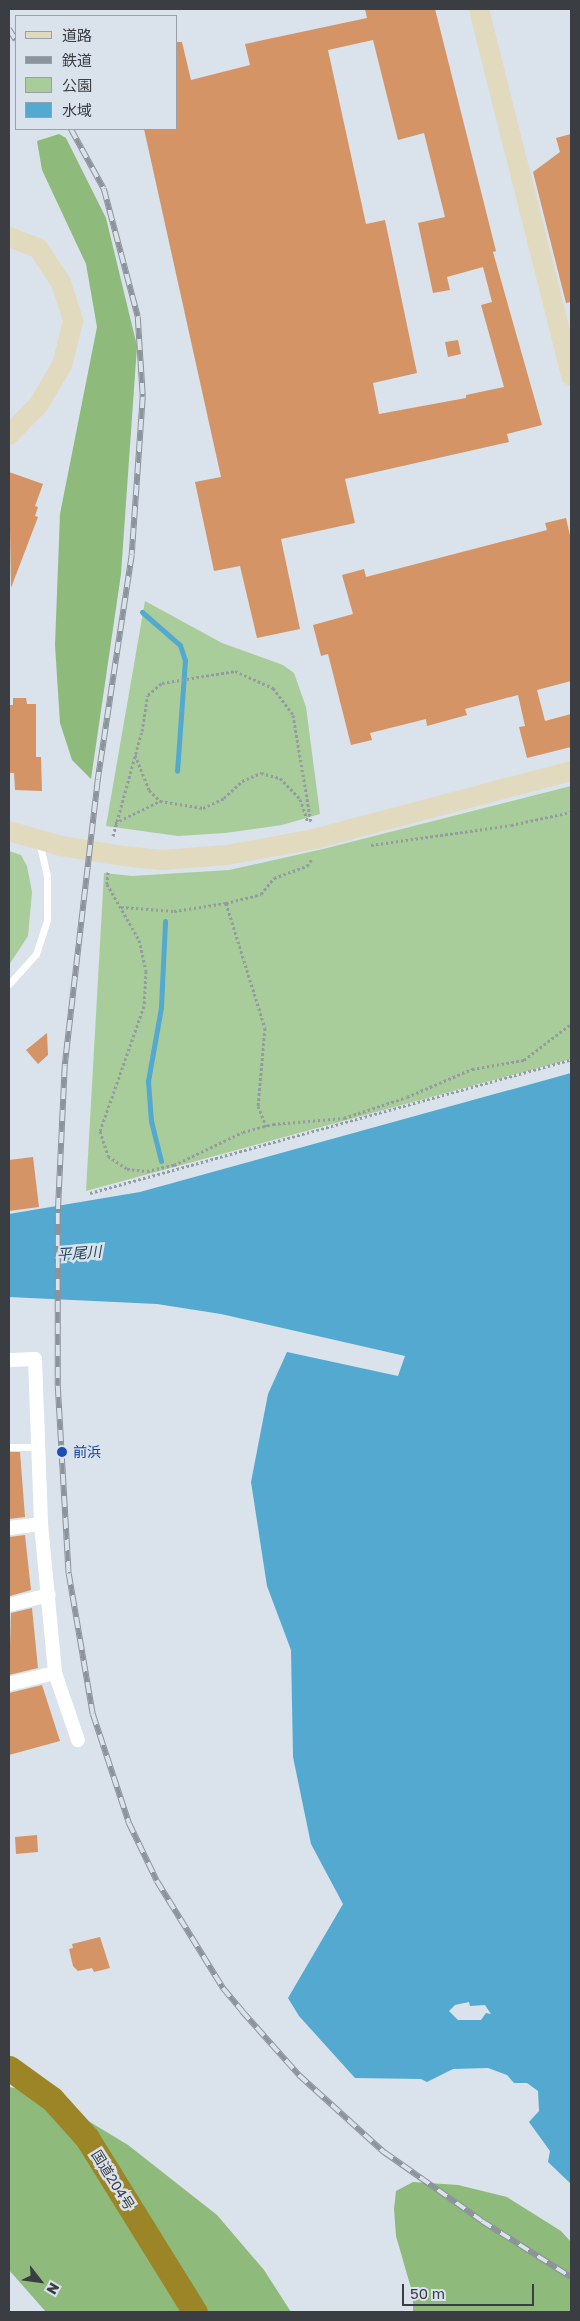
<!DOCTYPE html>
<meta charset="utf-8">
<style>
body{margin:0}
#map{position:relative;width:580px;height:2321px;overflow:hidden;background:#dae2ec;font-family:"Golos Text","Noto Sans JP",sans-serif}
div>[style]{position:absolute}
.green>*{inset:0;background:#a9cd9a}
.forest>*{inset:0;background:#8eba7b}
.water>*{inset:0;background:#53a9cf}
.stream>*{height:5px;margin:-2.5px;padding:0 2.5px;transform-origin:2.5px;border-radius:2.5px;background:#53a9cf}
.building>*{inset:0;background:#d49465}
.path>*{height:3px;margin-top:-1.5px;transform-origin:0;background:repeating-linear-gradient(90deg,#959ba2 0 2.5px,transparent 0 5px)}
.lane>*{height:7px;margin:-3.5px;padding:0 3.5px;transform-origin:3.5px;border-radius:3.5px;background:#fff}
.street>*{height:14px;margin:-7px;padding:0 7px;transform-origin:7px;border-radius:7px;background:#fff}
.secondary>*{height:20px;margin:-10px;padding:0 10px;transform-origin:10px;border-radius:10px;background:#e1dabe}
.highway>*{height:25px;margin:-12.5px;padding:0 12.5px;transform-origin:12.5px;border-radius:12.5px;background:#9c8526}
.rail>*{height:5.5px;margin-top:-2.75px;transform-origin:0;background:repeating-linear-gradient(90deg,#dae2ec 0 11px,#8d939a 0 22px);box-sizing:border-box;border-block:1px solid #8d939a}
.dots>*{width:14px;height:14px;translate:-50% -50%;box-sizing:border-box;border:2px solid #dae2ec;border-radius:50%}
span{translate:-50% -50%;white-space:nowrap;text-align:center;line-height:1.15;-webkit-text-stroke:5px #dae2ec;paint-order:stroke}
.transit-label{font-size:14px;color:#164399}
.left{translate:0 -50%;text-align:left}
.street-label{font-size:14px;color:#3a3d41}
.water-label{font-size:15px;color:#23495a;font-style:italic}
.frame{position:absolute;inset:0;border:10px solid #3a3d41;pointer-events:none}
.legend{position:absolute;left:15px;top:15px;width:162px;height:115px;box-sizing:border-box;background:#dae2ec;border:1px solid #9aa0a8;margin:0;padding:6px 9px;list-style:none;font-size:15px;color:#3a3d41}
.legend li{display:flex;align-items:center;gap:10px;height:25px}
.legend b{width:25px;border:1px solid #9aa0a8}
.north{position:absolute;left:15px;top:2256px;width:50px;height:50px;-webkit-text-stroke:4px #dae2ec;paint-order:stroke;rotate:120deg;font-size:14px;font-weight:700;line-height:20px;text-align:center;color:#3a3d41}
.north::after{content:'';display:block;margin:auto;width:18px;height:22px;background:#3a3d41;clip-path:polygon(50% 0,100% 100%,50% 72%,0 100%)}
.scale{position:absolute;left:402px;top:2284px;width:132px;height:22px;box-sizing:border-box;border:2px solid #3a3d41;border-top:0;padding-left:6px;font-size:15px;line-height:18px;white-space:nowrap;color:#3a3d41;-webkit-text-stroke:4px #dae2ec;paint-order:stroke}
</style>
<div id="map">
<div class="green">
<i style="clip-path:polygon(145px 601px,222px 643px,283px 665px,294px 673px,306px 707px,320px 814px,282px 825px,225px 833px,178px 836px,106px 826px)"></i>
<i style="clip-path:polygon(571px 786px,571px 1059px,86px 1191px,104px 873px,132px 876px,229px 870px,323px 849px)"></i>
<i style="clip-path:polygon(9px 851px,21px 855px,27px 866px,32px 892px,28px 936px,9px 965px)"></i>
</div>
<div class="forest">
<i style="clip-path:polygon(59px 134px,66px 138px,106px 218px,137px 346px,121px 574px,91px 779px,72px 760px,60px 723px,55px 645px,60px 514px,97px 327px,86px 264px,42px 170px,37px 141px)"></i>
<i style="clip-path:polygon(9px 2087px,42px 2093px,128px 2145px,217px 2215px,264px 2270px,291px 2312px,46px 2312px,9px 2270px)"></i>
<i style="clip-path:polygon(413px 2182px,458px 2185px,507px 2197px,561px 2231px,571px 2242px,571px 2312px,413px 2312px,413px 2295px,396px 2236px,394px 2209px,396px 2191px)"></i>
</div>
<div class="water">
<i style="clip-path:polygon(evenodd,571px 1073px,571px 2184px,548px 2162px,550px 2151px,529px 2122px,539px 2111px,538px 2091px,527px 2083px,514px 2083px,507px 2075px,488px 2068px,453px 2069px,427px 2082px,421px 2079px,355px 2078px,299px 2016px,288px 1998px,343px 1904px,311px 1844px,293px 1757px,291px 1650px,267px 1586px,251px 1482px,268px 1394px,287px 1352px,398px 1376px,405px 1356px,221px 1314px,157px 1304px,9px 1297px,9px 1214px,140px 1192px,571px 1073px,469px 2002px,470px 2006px,485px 2005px,491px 2014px,486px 2013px,481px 2020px,458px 2020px,449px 2011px,455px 2005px,469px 2002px)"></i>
</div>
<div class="stream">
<i style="left:142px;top:612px;width:50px;rotate:41deg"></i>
<i style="left:180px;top:645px;width:16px;rotate:72deg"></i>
<i style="left:185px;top:660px;width:111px;rotate:94.1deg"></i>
<i style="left:161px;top:1161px;width:41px;rotate:-104deg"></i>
<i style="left:151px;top:1121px;width:40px;rotate:-94.3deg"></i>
<i style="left:148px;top:1081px;width:75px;rotate:-80deg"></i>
<i style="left:161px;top:1007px;width:86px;rotate:-87.3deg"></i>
</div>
<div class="building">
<i style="clip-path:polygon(evenodd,365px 9px,435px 9px,496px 251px,493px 252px,542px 425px,507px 434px,509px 442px,345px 479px,355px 523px,281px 539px,300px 629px,257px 638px,240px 566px,214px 571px,195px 482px,221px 477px,144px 129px,176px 129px,176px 42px,182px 42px,191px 80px,250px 65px,245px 44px,367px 18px,365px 9px,373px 40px,398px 140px,424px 133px,445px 217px,418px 223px,433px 293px,450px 290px,447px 277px,483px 267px,492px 302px,481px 305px,504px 387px,466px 395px,466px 398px,379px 414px,373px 383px,417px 373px,385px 220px,366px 224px,328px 50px,373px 40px)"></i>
<i style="clip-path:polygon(571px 134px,571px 302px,566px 303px,533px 172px,560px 152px,556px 138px)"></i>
<i style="clip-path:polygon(458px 340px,461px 354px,448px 357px,445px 342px)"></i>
<i style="clip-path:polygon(9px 472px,43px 484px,35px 506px,38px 507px,35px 516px,38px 517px,11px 588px)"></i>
<i style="clip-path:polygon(566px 518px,571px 540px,571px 681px,537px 690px,545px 721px,571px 714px,571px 747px,527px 758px,519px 727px,525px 726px,518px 695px,465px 709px,467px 715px,427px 726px,426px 719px,370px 733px,372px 740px,351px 745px,328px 654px,321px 656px,313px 625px,353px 614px,342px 575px,364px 569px,366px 577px,547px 530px,545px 523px)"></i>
<i style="clip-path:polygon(13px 698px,26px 698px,27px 704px,36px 704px,36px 757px,41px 757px,42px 791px,15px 790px,14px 773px,9px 773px,9px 705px,13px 705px)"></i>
<i style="clip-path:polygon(47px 1033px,48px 1055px,38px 1064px,26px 1050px)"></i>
<i style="clip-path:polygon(33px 1157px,39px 1207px,9px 1211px,9px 1160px)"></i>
<i style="clip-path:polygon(9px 1452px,20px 1452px,25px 1517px,9px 1519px)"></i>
<i style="clip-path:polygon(25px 1535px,31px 1590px,10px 1596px,9px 1537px)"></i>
<i style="clip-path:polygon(32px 1608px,38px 1668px,9px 1675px,11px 1613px)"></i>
<i style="clip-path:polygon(42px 1685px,60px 1741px,9px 1755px,9px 1693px)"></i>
<i style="clip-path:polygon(37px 1835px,38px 1852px,16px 1854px,15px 1837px)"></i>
<i style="clip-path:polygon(100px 1937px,110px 1968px,94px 1972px,92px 1968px,78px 1971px,73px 1966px,69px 1949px,73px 1948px,72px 1944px)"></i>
</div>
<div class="path">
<i style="left:135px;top:755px;width:38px;rotate:68deg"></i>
<i style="left:149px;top:790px;width:16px;rotate:45deg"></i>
<i style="left:160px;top:801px;width:44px;rotate:9.2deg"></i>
<i style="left:203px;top:808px;width:23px;rotate:-25deg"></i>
<i style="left:224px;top:798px;width:25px;rotate:-43deg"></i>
<i style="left:242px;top:781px;width:21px;rotate:-23deg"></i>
<i style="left:261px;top:773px;width:20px;rotate:15deg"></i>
<i style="left:280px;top:778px;width:29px;rotate:46deg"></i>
<i style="left:300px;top:799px;width:24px;rotate:71deg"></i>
<i style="left:115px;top:823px;width:50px;rotate:-26.1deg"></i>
<i style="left:113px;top:836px;width:109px;rotate:-74.6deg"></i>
<i style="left:142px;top:731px;width:36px;rotate:-81deg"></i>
<i style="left:148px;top:695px;width:18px;rotate:-41deg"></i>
<i style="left:162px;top:683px;width:74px;rotate:-9.3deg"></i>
<i style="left:235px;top:671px;width:42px;rotate:24.1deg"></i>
<i style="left:273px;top:688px;width:34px;rotate:53deg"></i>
<i style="left:293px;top:715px;width:109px;rotate:80.5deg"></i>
<i style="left:371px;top:845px;width:141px;rotate:-8.1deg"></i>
<i style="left:511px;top:825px;width:61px;rotate:-12.2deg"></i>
<i style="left:108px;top:872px;width:12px;rotate:95deg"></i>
<i style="left:107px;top:884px;width:64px;rotate:60.3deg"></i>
<i style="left:139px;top:940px;width:32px;rotate:77deg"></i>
<i style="left:146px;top:971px;width:35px;rotate:93deg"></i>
<i style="left:144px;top:1006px;width:133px;rotate:109.4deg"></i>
<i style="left:100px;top:1131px;width:26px;rotate:72deg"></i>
<i style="left:108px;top:1156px;width:23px;rotate:34deg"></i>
<i style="left:127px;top:1169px;width:20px;rotate:6deg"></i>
<i style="left:147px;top:1171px;width:28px;rotate:-13deg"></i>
<i style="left:174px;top:1165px;width:76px;rotate:-25.6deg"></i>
<i style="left:243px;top:1132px;width:31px;rotate:-15deg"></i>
<i style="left:273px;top:1124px;width:71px;rotate:-4.8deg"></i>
<i style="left:344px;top:1118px;width:66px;rotate:-18.4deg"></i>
<i style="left:407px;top:1097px;width:71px;rotate:-23.3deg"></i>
<i style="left:472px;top:1069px;width:53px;rotate:-9.8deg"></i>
<i style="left:524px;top:1060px;width:59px;rotate:-37.5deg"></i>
<i style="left:226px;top:903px;width:36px;rotate:-14deg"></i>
<i style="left:261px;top:894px;width:21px;rotate:-51deg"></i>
<i style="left:274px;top:878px;width:35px;rotate:-20deg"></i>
<i style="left:307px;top:866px;width:9px;rotate:-54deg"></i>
<i style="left:121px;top:907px;width:53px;rotate:4.3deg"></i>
<i style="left:174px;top:911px;width:53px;rotate:-8.7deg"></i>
<i style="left:226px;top:903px;width:131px;rotate:72.7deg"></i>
<i style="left:265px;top:1028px;width:78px;rotate:95.1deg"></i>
<i style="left:258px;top:1106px;width:22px;rotate:68deg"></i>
<i style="left:90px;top:1193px;width:499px;rotate:-15.5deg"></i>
</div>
<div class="lane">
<i style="left:9px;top:984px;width:40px;rotate:-48deg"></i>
<i style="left:36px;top:954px;width:36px;rotate:-72deg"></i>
<i style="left:47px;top:920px;width:44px;rotate:-90deg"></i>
<i style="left:47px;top:876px;width:35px;rotate:-103deg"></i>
<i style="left:9px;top:1447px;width:28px"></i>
</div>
<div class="street">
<i style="left:9px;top:1360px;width:26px;rotate:-2deg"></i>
<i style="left:35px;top:1359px;width:165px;rotate:87.9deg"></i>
<i style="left:41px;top:1524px;width:150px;rotate:84.6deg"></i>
<i style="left:55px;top:1673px;width:47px;rotate:166.6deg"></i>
<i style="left:9px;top:1528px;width:32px;rotate:-7deg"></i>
<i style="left:9px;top:1605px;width:41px;rotate:-14deg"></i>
<i style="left:55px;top:1673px;width:71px;rotate:71.1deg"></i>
</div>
<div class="secondary">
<i style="left:479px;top:9px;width:378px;rotate:75.9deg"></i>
<i style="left:9px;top:237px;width:31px;rotate:21deg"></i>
<i style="left:38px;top:248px;width:42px;rotate:56.7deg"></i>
<i style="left:61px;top:283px;width:40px;rotate:72deg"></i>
<i style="left:73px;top:321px;width:45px;rotate:104deg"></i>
<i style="left:62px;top:365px;width:45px;rotate:120.5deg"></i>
<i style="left:39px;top:404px;width:43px;rotate:134.1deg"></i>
<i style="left:9px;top:831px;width:54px;rotate:16.1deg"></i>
<i style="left:61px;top:846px;width:64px;rotate:9deg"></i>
<i style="left:124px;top:856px;width:38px;rotate:6deg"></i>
<i style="left:162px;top:860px;width:65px;rotate:-4.4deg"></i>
<i style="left:227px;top:855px;width:88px;rotate:-10.4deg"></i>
<i style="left:314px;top:839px;width:266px;rotate:-14.8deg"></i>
</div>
<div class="highway">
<i style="left:9px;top:2068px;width:53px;rotate:35.8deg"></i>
<i style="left:52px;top:2099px;width:52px;rotate:48.1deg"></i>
<i style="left:87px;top:2138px;width:205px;rotate:58.2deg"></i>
</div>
<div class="rail">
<i style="left:9px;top:29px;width:13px;rotate:58deg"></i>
<i style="left:71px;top:129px;width:68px;rotate:61.2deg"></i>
<i style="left:104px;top:189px;width:132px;rotate:75.1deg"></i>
<i style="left:138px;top:317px;width:80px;rotate:86.4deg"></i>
<i style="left:143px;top:397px;width:158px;rotate:94deg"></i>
<i style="left:132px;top:555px;width:228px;rotate:98.6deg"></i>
<i style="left:98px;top:780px;width:288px;rotate:96.6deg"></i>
<i style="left:65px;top:1066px;width:147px;rotate:92.7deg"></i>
<i style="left:58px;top:1213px;width:173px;rotate:90deg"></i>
<i style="left:58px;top:1386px;width:188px;rotate:86.7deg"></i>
<i style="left:69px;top:1574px;width:142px;rotate:80.3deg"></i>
<i style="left:93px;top:1714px;width:115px;rotate:71.7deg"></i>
<i style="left:129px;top:1823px;width:64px;rotate:64.2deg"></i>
<i style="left:157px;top:1881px;width:126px;rotate:58.3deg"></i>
<i style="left:223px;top:1988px;width:30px;rotate:50deg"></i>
<i style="left:242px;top:2011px;width:86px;rotate:48.3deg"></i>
<i style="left:299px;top:2075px;width:115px;rotate:42.2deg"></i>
<i style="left:384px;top:2152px;width:120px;rotate:35.1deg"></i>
<i style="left:482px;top:2221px;width:105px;rotate:32.2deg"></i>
</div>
<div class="dots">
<i style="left:62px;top:1452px;background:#1a4fb4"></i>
</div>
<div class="transit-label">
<span class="left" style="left:73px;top:1452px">前浜</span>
</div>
<div class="street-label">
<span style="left:113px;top:2180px;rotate:58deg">国道204号</span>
</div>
<div class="water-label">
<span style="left:79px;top:1253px;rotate:-4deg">平尾川</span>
</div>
<div class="frame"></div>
<ul class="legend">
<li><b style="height:6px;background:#e1dabe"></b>道路</li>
<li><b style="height:6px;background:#8d939a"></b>鉄道</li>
<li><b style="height:14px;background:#a9cd9a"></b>公園</li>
<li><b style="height:14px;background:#53a9cf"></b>水域</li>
</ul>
<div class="north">N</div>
<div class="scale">50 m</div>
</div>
